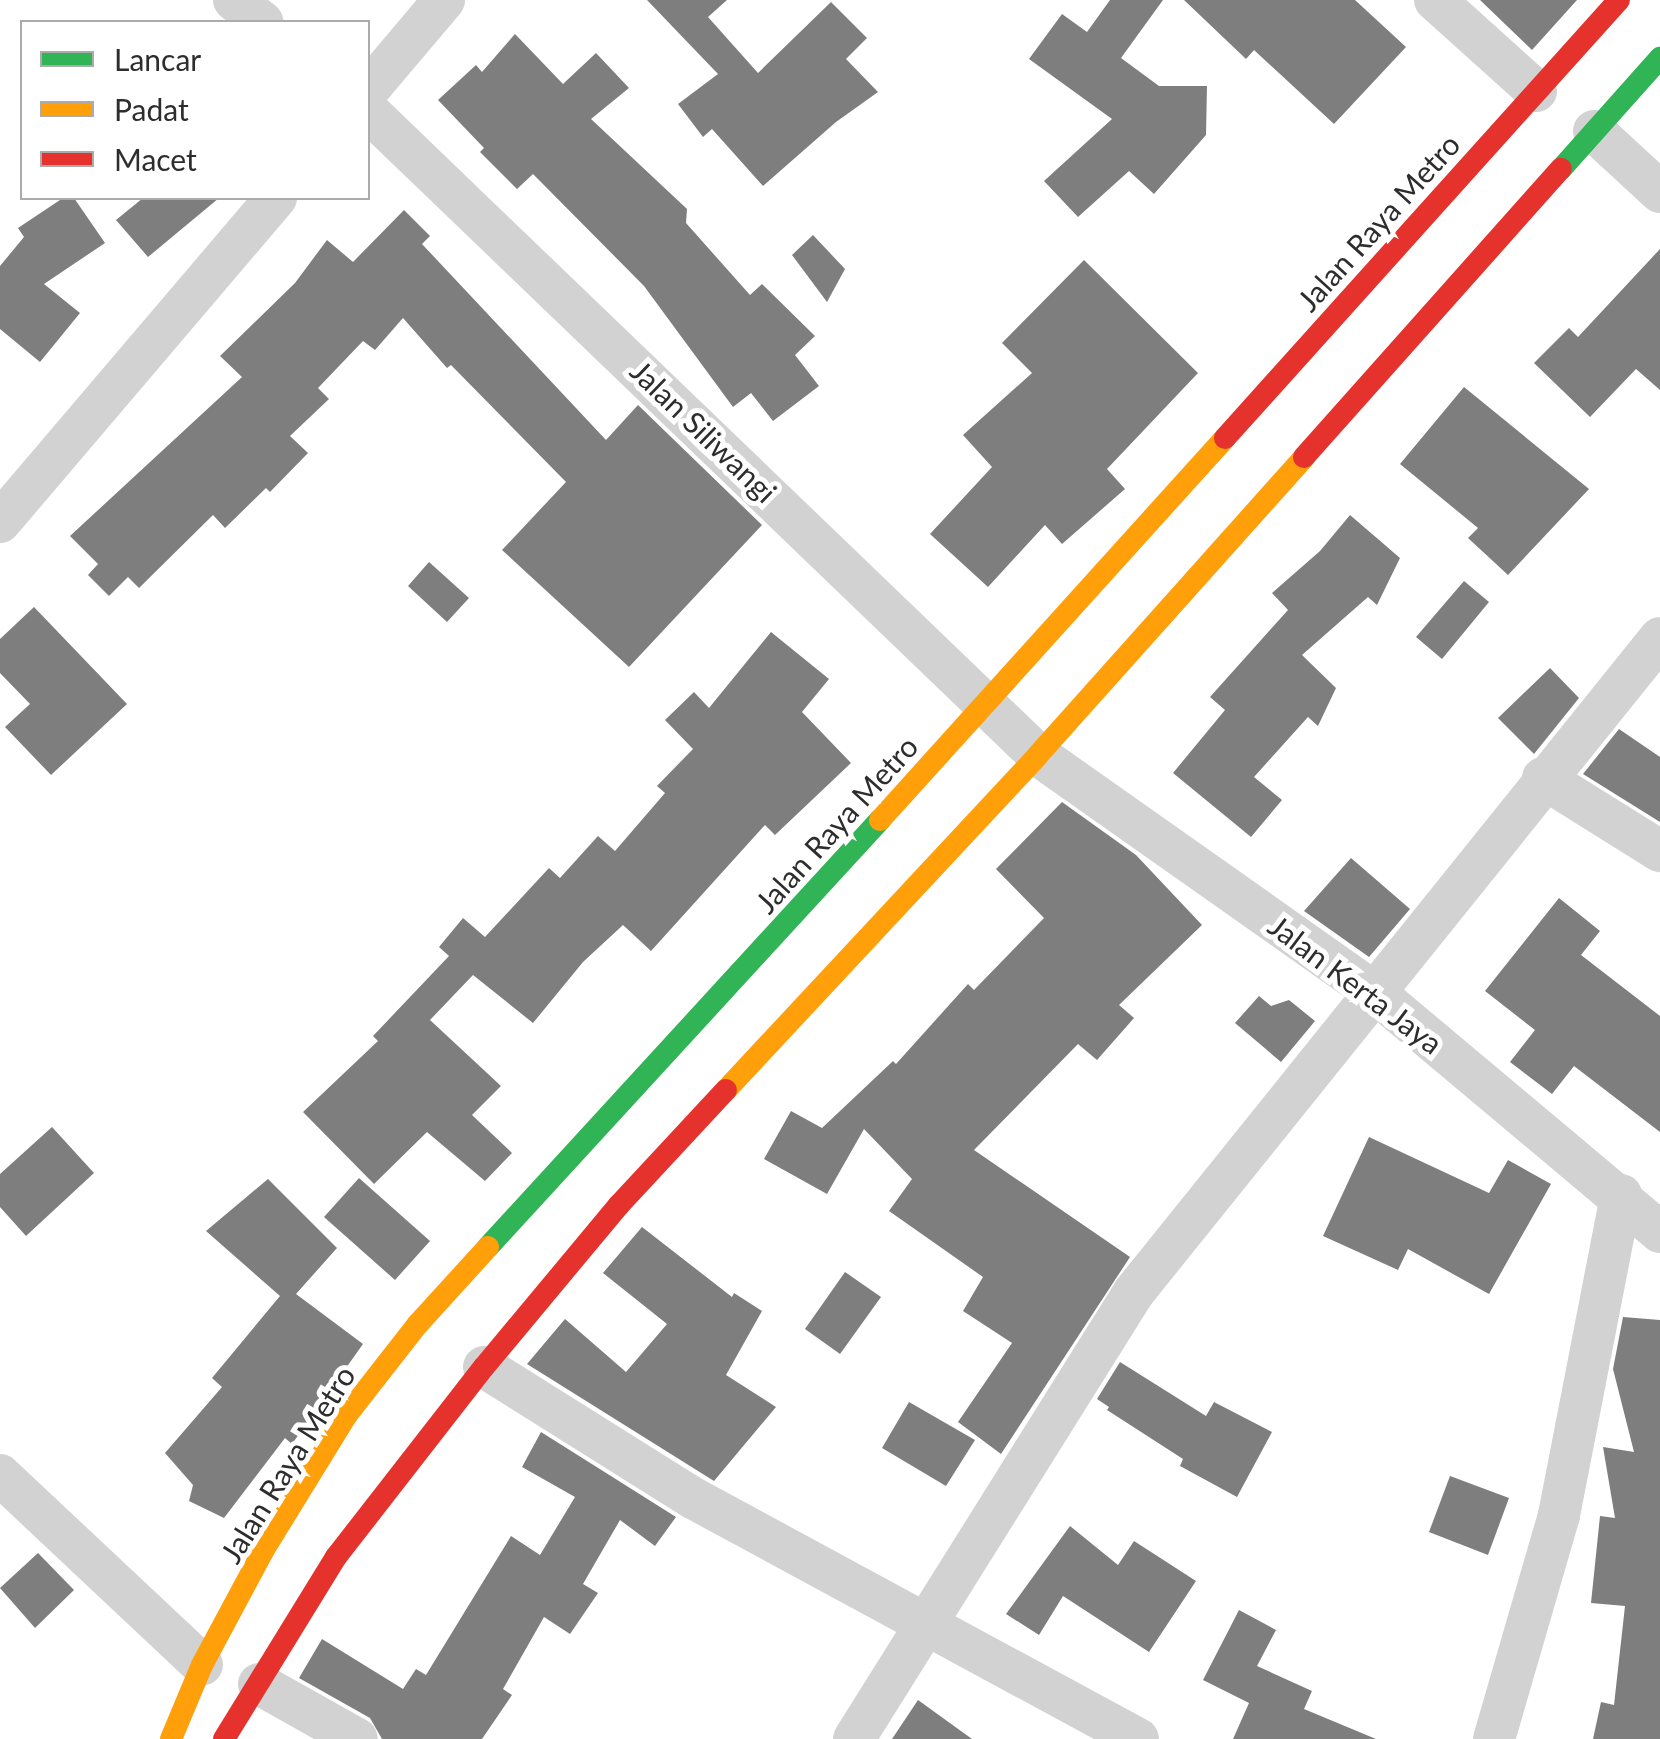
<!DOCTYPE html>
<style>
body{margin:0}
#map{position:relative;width:1660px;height:1739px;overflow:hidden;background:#fff;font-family:Lato,sans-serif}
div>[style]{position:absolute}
.building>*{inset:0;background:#7e7e7e}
.street>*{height:42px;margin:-21px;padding:0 21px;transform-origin:21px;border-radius:21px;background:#d2d2d2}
.fast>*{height:22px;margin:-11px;padding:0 11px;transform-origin:11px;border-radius:11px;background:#30b455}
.slow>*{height:22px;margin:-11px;padding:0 11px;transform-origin:11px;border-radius:11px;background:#ff9f0a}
.jam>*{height:22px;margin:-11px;padding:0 11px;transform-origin:11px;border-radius:11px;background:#e5322d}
span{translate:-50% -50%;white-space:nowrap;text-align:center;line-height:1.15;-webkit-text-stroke:10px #fff;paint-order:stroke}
.street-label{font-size:30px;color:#2d2d2d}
.legend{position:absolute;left:20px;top:20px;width:350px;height:180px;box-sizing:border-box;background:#fff;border:2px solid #ababab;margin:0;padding:12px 18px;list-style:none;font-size:30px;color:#2d2d2d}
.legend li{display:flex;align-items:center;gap:20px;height:50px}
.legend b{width:50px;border:2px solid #ababab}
</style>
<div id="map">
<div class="building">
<i style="clip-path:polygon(647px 0,727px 0,708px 17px,758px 73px,831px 2px,867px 38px,846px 59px,878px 92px,836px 122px,763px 186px,712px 129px,703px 137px,678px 104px,718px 74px)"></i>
<i style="clip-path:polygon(1110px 0,1163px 0,1121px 58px,1159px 86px,1207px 86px,1206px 135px,1154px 194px,1129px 171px,1078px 217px,1044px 181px,1112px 119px,1029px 59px,1062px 14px,1087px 32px)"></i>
<i style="clip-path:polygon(1184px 0,1355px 0,1406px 47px,1334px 124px,1254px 50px,1246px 59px)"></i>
<i style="clip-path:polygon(1480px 0,1577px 0,1532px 50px)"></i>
<i style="clip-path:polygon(515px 34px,563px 84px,596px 53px,629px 88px,591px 119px,687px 209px,686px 223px,750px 295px,762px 284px,815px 336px,795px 355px,819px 386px,773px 421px,751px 393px,733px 407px,644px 286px,533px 174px,517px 189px,480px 152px,484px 148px,438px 100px,476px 65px,482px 72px)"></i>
<i style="clip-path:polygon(63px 198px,74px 198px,105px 243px,44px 284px,80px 313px,40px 362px,0 329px,0 266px,24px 237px,18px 228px)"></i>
<i style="clip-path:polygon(143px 198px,219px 198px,148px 257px,116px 220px)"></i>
<i style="clip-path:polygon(404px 210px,430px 236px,422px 244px,606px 440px,638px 405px,762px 525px,629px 667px,502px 550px,566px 482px,451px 365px,447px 368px,403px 318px,375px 350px,363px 341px,318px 388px,329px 399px,290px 436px,308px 453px,270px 492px,266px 488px,225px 528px,213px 515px,139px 588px,128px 577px,109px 596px,88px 575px,98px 564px,70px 536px,242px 377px,220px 356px,295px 283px,327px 240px,353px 262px)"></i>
<i style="clip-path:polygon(813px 235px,845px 269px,827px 302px,792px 255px)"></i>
<i style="clip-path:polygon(1660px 249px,1660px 390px,1636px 369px,1590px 417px,1534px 363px,1569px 328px,1578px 337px)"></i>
<i style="clip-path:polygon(1084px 260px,1198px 373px,1107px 469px,1125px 489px,1062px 544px,1045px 525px,988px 587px,930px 534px,992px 467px,963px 435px,1032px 373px,1002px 343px)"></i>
<i style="clip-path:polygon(1464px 387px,1589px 489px,1508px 575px,1468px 538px,1478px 528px,1400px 464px)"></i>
<i style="clip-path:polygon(1350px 515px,1400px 558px,1377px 605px,1368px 597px,1302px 655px,1336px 688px,1318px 726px,1308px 717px,1254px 777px,1282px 800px,1251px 837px,1173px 773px,1225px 710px,1210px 697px,1288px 610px,1272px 593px,1320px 551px)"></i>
<i style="clip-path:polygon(429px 562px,469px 598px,447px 622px,408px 586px)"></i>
<i style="clip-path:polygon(1464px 581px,1489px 602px,1442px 659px,1416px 637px)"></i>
<i style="clip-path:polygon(34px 607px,127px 704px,51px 775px,5px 727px,30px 704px,0 673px,0 639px)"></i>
<i style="clip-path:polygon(771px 632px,829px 679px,802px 712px,851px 763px,775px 835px,765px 825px,651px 951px,623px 925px,583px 962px,533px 1023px,473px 975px,430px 1020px,501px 1086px,472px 1115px,512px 1153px,485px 1181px,427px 1132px,374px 1184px,303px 1112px,378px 1041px,373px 1036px,449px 956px,439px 947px,463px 918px,485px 937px,549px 868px,560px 878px,598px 836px,615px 851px,665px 793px,657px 786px,693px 749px,665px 720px,694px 692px,709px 708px)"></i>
<i style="clip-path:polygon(1550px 668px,1579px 698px,1534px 754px,1498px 718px)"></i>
<i style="clip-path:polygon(1619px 729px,1660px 757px,1660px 822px,1583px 774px)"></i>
<i style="clip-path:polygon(1062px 802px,1136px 855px,1202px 925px,1119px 1005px,1134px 1018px,1097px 1060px,1078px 1044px,974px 1150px,1130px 1257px,1001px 1454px,958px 1422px,1012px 1343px,963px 1311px,983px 1277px,889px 1211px,912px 1179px,864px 1129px,827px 1194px,764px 1159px,791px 1111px,822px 1128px,893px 1061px,896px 1064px,968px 984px,974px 990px,1044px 918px,996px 869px)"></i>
<i style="clip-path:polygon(1351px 858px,1410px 909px,1369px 957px,1304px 911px)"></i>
<i style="clip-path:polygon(1559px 898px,1600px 931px,1581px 955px,1660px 1016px,1660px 1132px,1574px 1066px,1552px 1094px,1510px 1062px,1535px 1030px,1485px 991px)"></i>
<i style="clip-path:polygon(1259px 996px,1271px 1006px,1289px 1000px,1315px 1021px,1281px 1062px,1235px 1023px)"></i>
<i style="clip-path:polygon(52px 1127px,94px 1173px,26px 1236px,0 1207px,0 1174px)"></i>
<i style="clip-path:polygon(1369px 1137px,1489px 1193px,1508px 1160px,1551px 1184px,1489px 1294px,1408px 1249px,1398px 1270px,1323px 1236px)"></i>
<i style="clip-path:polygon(359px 1178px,430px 1241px,395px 1280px,324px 1217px)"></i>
<i style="clip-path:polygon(268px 1179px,337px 1248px,296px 1294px,363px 1344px,292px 1444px,285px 1438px,224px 1518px,189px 1501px,193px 1485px,165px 1453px,222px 1387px,212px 1378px,280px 1296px,206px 1231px)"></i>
<i style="clip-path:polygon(642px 1227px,732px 1297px,734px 1293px,762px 1311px,726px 1375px,776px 1407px,714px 1481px,527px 1364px,565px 1319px,626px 1372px,667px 1324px,603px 1273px)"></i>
<i style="clip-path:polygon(845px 1272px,881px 1297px,840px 1354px,805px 1329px)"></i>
<i style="clip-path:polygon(1623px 1317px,1660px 1320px,1660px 1739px,1593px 1739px,1601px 1702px,1614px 1705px,1625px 1606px,1591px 1603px,1600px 1516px,1615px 1518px,1603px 1447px,1634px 1452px,1613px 1369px)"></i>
<i style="clip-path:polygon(1120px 1362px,1206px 1416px,1214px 1402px,1272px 1432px,1237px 1497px,1180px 1466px,1183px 1459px,1107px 1410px,1109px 1407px,1097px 1399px)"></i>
<i style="clip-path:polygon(909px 1402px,975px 1440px,946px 1486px,882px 1448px)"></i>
<i style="clip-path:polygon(541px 1432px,676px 1517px,655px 1546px,620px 1520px,583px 1584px,598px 1593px,570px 1634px,544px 1617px,503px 1689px,512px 1695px,482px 1739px,382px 1739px,370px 1718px,299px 1678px,322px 1639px,403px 1689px,416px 1669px,426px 1675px,511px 1536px,540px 1555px,575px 1497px,522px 1467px)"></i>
<i style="clip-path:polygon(1450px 1476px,1509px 1498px,1488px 1555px,1429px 1532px)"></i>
<i style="clip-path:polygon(1070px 1526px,1118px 1565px,1134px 1541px,1196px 1581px,1149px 1652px,1063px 1596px,1039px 1635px,1006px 1614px)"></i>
<i style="clip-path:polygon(38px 1553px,74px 1590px,35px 1628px,0 1588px)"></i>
<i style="clip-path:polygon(1239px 1610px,1276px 1630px,1257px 1666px,1312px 1691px,1304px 1709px,1376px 1739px,1233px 1739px,1249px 1703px,1203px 1680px)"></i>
<i style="clip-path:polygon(918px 1700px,972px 1739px,892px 1739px)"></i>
</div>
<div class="street">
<i style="left:234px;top:0;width:36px;rotate:38deg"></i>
<i style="left:1435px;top:0;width:136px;rotate:42deg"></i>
<i style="left:368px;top:90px;width:118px;rotate:-49.8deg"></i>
<i style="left:368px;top:111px;width:929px;rotate:43.87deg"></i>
<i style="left:1038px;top:755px;width:410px;rotate:35.2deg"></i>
<i style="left:1373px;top:991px;width:375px;rotate:40deg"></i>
<i style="left:1594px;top:131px;width:90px;rotate:42.7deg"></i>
<i style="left:0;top:522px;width:426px;rotate:-49.6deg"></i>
<i style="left:1543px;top:778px;width:138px;rotate:32deg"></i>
<i style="left:484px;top:1367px;width:247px;rotate:32.1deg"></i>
<i style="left:693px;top:1498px;width:506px;rotate:28.44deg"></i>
<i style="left:0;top:1475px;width:277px;rotate:43.2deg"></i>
<i style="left:259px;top:1684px;width:112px;rotate:29.3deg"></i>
<i style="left:854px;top:1739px;width:527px;rotate:-57.94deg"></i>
<i style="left:1134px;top:1292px;width:839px;rotate:-51.19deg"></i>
<i style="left:1494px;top:1739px;width:233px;rotate:-73.8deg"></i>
<i style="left:1559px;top:1515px;width:326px;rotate:-79deg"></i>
</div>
<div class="fast">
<i style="left:1561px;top:169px;width:149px;rotate:-48.3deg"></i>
<i style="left:488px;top:1247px;width:580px;rotate:-47.45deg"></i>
</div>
<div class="slow">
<i style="left:880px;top:820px;width:515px;rotate:-47.91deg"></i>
<i style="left:726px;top:1090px;width:458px;rotate:-47deg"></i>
<i style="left:1038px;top:755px;width:399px;rotate:-48.2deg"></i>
<i style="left:171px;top:1739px;width:80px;rotate:-67.3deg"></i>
<i style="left:202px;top:1665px;width:129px;rotate:-61.8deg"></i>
<i style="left:263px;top:1551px;width:158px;rotate:-58.4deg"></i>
<i style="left:346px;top:1416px;width:117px;rotate:-52deg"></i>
<i style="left:418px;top:1324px;width:104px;rotate:-47.7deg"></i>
</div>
<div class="jam">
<i style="left:1225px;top:438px;width:589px;rotate:-48.03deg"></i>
<i style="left:1304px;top:457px;width:386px;rotate:-48.3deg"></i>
<i style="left:224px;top:1739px;width:214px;rotate:-58.4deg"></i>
<i style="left:336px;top:1557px;width:241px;rotate:-52.1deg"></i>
<i style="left:484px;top:1367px;width:211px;rotate:-50.2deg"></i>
<i style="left:619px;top:1205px;width:157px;rotate:-47.1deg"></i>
</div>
<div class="street-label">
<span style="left:1378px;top:222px;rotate:-48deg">Jalan Raya Metro</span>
<span style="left:704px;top:431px;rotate:44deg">Jalan Siliwangi</span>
<span style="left:836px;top:824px;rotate:-48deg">Jalan Raya Metro</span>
<span style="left:1356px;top:984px;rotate:37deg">Jalan Kerta Jaya</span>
<span style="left:287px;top:1464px;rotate:-58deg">Jalan Raya Metro</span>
</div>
<ul class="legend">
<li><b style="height:12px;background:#30b455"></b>Lancar</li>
<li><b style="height:12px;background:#ff9f0a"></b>Padat</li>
<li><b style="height:12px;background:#e5322d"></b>Macet</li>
</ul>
</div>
